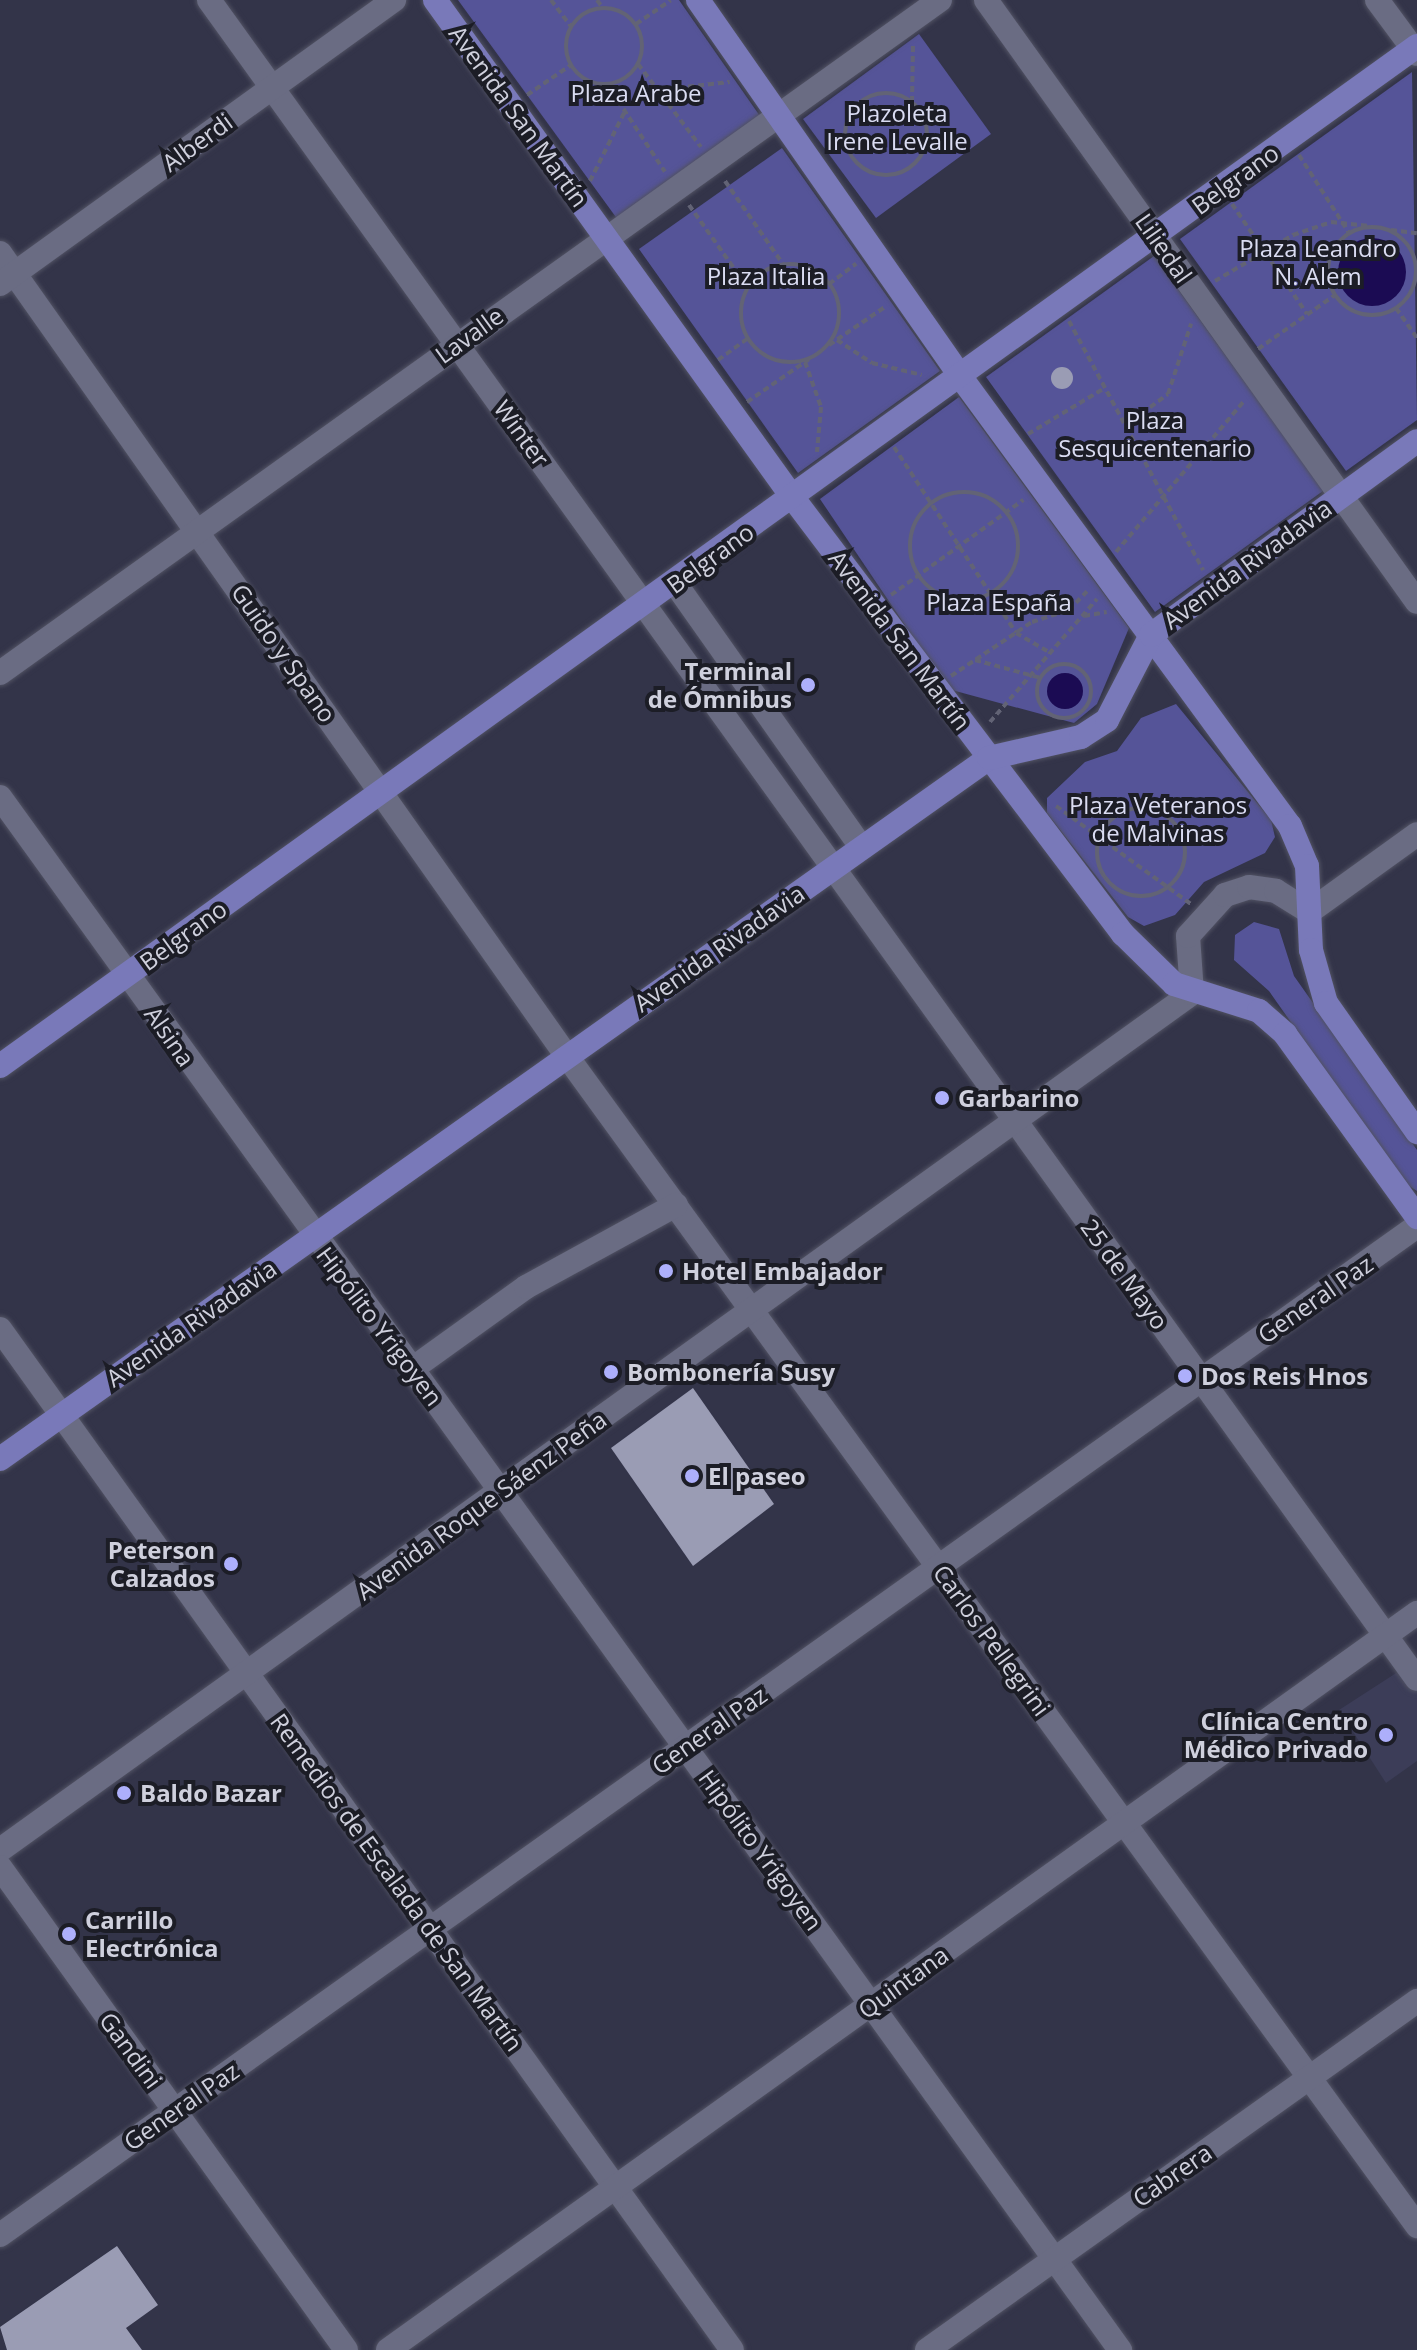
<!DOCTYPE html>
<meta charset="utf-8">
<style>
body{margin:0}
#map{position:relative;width:1417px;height:2350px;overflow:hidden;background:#333449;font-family:"Open Sans",sans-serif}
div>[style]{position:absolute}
.built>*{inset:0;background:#3c3d58}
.green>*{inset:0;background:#555498}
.water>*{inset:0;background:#1b0b53}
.round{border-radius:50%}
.building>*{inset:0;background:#9a9cb4}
.path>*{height:4px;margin-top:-2px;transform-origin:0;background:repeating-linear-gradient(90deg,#626375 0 6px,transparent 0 10px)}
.path>.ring{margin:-2px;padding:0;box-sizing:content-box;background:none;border:4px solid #626375;border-radius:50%}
.roads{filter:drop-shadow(0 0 2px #515263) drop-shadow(0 0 2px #515263)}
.minor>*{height:24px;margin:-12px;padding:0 12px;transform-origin:12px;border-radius:12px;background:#6a6c83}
.major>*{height:24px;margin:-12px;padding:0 12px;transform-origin:12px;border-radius:12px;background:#7979b9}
.dots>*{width:22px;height:22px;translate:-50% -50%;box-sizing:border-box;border:4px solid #1c1d26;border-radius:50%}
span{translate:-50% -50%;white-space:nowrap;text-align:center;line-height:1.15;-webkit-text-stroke:8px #1c1d26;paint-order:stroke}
.park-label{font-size:24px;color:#dadcf2}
.street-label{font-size:24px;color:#cfd0dd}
.poi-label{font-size:24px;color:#cfd0dd;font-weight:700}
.right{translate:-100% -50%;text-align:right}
.left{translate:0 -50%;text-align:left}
</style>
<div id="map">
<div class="built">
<i style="clip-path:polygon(1407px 1666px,1417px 1679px,1417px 1761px,1386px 1783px,1339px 1710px)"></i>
</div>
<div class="green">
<i style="clip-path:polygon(458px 0,679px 0,762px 119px,618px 220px)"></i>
<i style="clip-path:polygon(919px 34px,991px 134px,876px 218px,803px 119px)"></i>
<i style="clip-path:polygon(1412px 72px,1417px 420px,1346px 471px,1180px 239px)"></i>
<i style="clip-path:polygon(782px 148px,940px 371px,798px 473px,639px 249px)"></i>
<i style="clip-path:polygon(1154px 256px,1323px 491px,1155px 612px,986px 377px)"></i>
<i style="clip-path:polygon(959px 397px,1129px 628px,1097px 704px,1074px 723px,948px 689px,820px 499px)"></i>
<i style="clip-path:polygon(1176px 704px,1271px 820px,1275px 837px,1265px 853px,1204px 882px,1175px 915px,1144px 926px,1128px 917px,1047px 813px,1047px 798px,1085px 762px,1117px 751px,1141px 718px)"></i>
<i style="clip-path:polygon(1254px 922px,1279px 929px,1294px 976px,1417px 1150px,1417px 1191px,1403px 1182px,1269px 991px,1234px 960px,1235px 935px)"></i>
</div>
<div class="water">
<i class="round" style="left:1338px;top:238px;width:68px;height:68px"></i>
<i class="round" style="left:1047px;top:673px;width:36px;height:36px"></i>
</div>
<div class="building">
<i class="round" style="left:1051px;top:367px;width:22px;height:22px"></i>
<i style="clip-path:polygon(693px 1388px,774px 1504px,693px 1566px,611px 1448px)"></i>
<i style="clip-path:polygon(117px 2246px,158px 2305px,126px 2328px,142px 2350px,7px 2350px,0 2327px)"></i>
</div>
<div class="path">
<i style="left:551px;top:0;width:34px;rotate:53deg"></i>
<i style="left:597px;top:0;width:9px;rotate:54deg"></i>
<i class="ring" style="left:566px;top:8px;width:72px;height:72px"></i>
<i style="left:636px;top:24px;width:42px;rotate:-34.4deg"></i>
<i style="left:638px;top:64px;width:104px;rotate:52.8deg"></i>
<i style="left:607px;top:84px;width:105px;rotate:56.6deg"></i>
<i style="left:658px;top:90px;width:72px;rotate:-6.3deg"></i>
<i class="ring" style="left:845px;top:93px;width:78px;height:78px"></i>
<i style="left:527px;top:95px;width:53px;rotate:-34.3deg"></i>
<i style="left:912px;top:102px;width:57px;rotate:-89deg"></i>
<i style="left:1299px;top:155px;width:93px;rotate:57.3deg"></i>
<i style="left:590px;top:181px;width:78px;rotate:-63.4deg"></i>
<i style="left:725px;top:181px;width:101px;rotate:55.1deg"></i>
<i style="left:1232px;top:204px;width:133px;rotate:55.7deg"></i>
<i style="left:689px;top:205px;width:102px;rotate:54.6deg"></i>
<i class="ring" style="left:1328px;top:227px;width:84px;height:84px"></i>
<i style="left:1391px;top:230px;width:26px;rotate:7deg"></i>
<i class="ring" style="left:741px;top:264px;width:94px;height:94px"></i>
<i style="left:1215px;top:281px;width:91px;rotate:-30.5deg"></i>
<i style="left:1293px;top:235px;width:40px;rotate:-18.9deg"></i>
<i style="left:1331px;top:222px;width:39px;rotate:6deg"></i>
<i style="left:829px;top:284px;width:34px;rotate:-37deg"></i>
<i style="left:1396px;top:308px;width:37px;rotate:55deg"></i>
<i style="left:1069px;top:321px;width:283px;rotate:61.7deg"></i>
<i style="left:837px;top:340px;width:42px;rotate:33.3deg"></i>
<i style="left:872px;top:363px;width:51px;rotate:13.5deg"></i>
<i style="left:829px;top:345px;width:68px;rotate:-34.2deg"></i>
<i style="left:1258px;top:349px;width:94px;rotate:-35deg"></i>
<i style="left:718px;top:360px;width:37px;rotate:-36deg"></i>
<i style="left:805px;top:362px;width:48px;rotate:70.4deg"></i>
<i style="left:821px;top:407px;width:45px;rotate:95.1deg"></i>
<i style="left:747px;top:402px;width:75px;rotate:-34.7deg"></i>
<i style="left:1126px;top:425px;width:52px;rotate:-36.4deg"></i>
<i style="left:1168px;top:394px;width:74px;rotate:-71.8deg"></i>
<i style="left:1028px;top:434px;width:90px;rotate:-30.9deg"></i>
<i style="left:894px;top:447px;width:222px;rotate:56.7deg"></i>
<i style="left:1016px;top:633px;width:39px;rotate:30deg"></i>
<i class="ring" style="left:910px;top:492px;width:104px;height:104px"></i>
<i style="left:1116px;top:552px;width:199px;rotate:-49.7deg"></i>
<i style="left:891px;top:595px;width:163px;rotate:-35.7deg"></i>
<i style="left:1084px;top:616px;width:23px;rotate:-10deg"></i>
<i style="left:975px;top:660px;width:68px;rotate:15.3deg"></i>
<i class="ring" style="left:1037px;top:664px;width:50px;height:50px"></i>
<i style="left:951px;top:676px;width:97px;rotate:-33.7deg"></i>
<i style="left:1032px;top:622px;width:39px;rotate:-18deg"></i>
<i style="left:1069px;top:610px;width:30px;rotate:-46deg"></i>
<i style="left:990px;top:722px;width:163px;rotate:-49deg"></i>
<i style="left:1056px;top:806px;width:167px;rotate:36deg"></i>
<i class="ring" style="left:1097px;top:808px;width:84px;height:84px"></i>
</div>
<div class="roads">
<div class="minor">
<i style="left:209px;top:0;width:2068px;rotate:54.27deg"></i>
<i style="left:986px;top:0;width:740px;rotate:54.4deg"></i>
<i style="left:1377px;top:0;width:67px;rotate:53.5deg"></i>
<i style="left:0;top:253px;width:982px;rotate:54.79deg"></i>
<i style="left:566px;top:1055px;width:1448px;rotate:53.99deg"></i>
<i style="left:0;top:284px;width:486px;rotate:-35.8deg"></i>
<i style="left:675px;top:583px;width:324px;rotate:54.8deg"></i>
<i style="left:0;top:673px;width:1156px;rotate:-35.6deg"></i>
<i style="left:0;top:797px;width:1915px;rotate:54.2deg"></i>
<i style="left:0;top:1329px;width:1256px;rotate:54.36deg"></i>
<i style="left:412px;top:1369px;width:140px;rotate:-35.7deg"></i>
<i style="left:526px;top:1287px;width:171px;rotate:-28.7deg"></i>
<i style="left:0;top:1850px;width:1468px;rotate:-35.71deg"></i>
<i style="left:1192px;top:993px;width:57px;rotate:-94deg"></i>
<i style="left:1188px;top:936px;width:55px;rotate:-47.9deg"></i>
<i style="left:1225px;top:895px;width:25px;rotate:-18deg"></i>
<i style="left:1249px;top:887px;width:27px;rotate:8deg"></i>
<i style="left:1276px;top:891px;width:39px;rotate:32deg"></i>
<i style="left:1309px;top:912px;width:133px;rotate:-35.8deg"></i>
<i style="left:0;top:1867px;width:594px;rotate:54.38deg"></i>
<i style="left:0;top:2235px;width:1740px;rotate:-35.45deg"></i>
<i style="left:388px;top:2350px;width:1266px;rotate:-35.61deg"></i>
<i style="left:927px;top:2350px;width:602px;rotate:-35.46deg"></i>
</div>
<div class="major">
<i style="left:435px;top:0;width:613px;rotate:54.29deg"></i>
<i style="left:793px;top:498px;width:547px;rotate:52.88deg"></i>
<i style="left:1123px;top:934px;width:71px;rotate:44.4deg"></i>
<i style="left:1174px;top:984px;width:89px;rotate:17.6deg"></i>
<i style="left:1259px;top:1011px;width:35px;rotate:41deg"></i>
<i style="left:1285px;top:1034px;width:226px;rotate:54.2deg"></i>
<i style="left:698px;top:0;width:458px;rotate:55.1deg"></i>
<i style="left:960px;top:376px;width:558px;rotate:53.75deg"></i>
<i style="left:1290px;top:826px;width:43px;rotate:67deg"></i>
<i style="left:1307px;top:866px;width:84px;rotate:87.3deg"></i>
<i style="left:1311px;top:950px;width:55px;rotate:74.2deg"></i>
<i style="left:1326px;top:1003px;width:158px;rotate:54.8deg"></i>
<i style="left:0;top:1066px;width:1746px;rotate:-35.75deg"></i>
<i style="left:0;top:1459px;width:1212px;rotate:-35.33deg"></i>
<i style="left:989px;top:758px;width:94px;rotate:-12.9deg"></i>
<i style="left:1081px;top:737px;width:31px;rotate:-33deg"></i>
<i style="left:1107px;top:720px;width:96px;rotate:-62.6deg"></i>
<i style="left:1151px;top:635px;width:329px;rotate:-36.1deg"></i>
</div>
</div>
<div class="dots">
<i style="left:808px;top:685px;background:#adaffb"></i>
<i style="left:942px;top:1098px;background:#adaffb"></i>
<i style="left:666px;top:1271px;background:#adaffb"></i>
<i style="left:611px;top:1372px;background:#adaffb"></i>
<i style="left:1185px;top:1376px;background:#adaffb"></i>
<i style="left:692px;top:1476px;background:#adaffb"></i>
<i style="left:231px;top:1564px;background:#adaffb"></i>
<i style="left:1386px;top:1735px;background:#adaffb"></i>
<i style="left:124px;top:1793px;background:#adaffb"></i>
<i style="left:69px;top:1934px;background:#adaffb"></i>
</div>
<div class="park-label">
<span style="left:636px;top:93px">Plaza Arabe</span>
<span style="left:897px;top:127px">Plazoleta<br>Irene Levalle</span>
<span style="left:1318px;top:262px">Plaza Leandro<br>N. Alem</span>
<span style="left:766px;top:276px">Plaza Italia</span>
<span style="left:1155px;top:434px">Plaza<br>Sesquicentenario</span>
<span style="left:999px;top:602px">Plaza España</span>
<span style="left:1158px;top:819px">Plaza Veteranos<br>de Malvinas</span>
</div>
<div class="street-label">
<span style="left:519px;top:116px;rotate:54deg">Avenida San Martín</span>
<span style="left:197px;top:142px;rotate:-36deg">Alberdi</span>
<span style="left:1235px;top:179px;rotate:-36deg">Belgrano</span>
<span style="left:1164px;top:248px;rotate:55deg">Liliedal</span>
<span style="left:469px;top:335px;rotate:-36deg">Lavalle</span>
<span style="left:522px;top:433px;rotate:54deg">Winter</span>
<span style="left:710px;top:558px;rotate:-36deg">Belgrano</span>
<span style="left:1247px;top:564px;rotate:-36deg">Avenida Rivadavia</span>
<span style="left:900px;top:640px;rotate:53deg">Avenida San Martín</span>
<span style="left:284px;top:653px;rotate:55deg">Guido y Spano</span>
<span style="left:183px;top:935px;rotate:-36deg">Belgrano</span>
<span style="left:719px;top:948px;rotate:-35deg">Avenida Rivadavia</span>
<span style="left:170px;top:1036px;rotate:55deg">Alsina</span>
<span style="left:1125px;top:1274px;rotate:54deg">25 de Mayo</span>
<span style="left:1315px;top:1299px;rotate:-35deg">General Paz</span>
<span style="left:191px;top:1323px;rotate:-35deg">Avenida Rivadavia</span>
<span style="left:380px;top:1326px;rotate:53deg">Hipólito Yrigoyen</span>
<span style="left:481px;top:1505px;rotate:-36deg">Avenida Roque Sáenz Peña</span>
<span style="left:992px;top:1640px;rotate:54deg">Carlos Pellegrini</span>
<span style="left:709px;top:1730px;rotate:-35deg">General Paz</span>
<span style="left:761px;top:1850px;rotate:54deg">Hipólito Yrigoyen</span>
<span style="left:397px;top:1882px;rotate:54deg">Remedios de Escalada de San Martín</span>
<span style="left:903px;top:1982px;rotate:-36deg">Quintana</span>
<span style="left:131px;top:2050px;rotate:54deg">Gandini</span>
<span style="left:181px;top:2106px;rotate:-35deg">General Paz</span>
<span style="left:1172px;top:2175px;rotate:-35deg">Cabrera</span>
</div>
<div class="poi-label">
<span class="right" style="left:792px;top:685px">Terminal<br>de Ómnibus</span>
<span class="left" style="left:958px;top:1098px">Garbarino</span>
<span class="left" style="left:682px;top:1271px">Hotel Embajador</span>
<span class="left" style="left:627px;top:1372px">Bombonería Susy</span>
<span class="left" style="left:1201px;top:1376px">Dos Reis Hnos</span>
<span class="left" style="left:708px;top:1476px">El paseo</span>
<span class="right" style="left:215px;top:1564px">Peterson<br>Calzados</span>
<span class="right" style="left:1368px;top:1735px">Clínica Centro<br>Médico Privado</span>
<span class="left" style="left:140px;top:1793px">Baldo Bazar</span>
<span class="left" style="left:85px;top:1934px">Carrillo<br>Electrónica</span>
</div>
</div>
